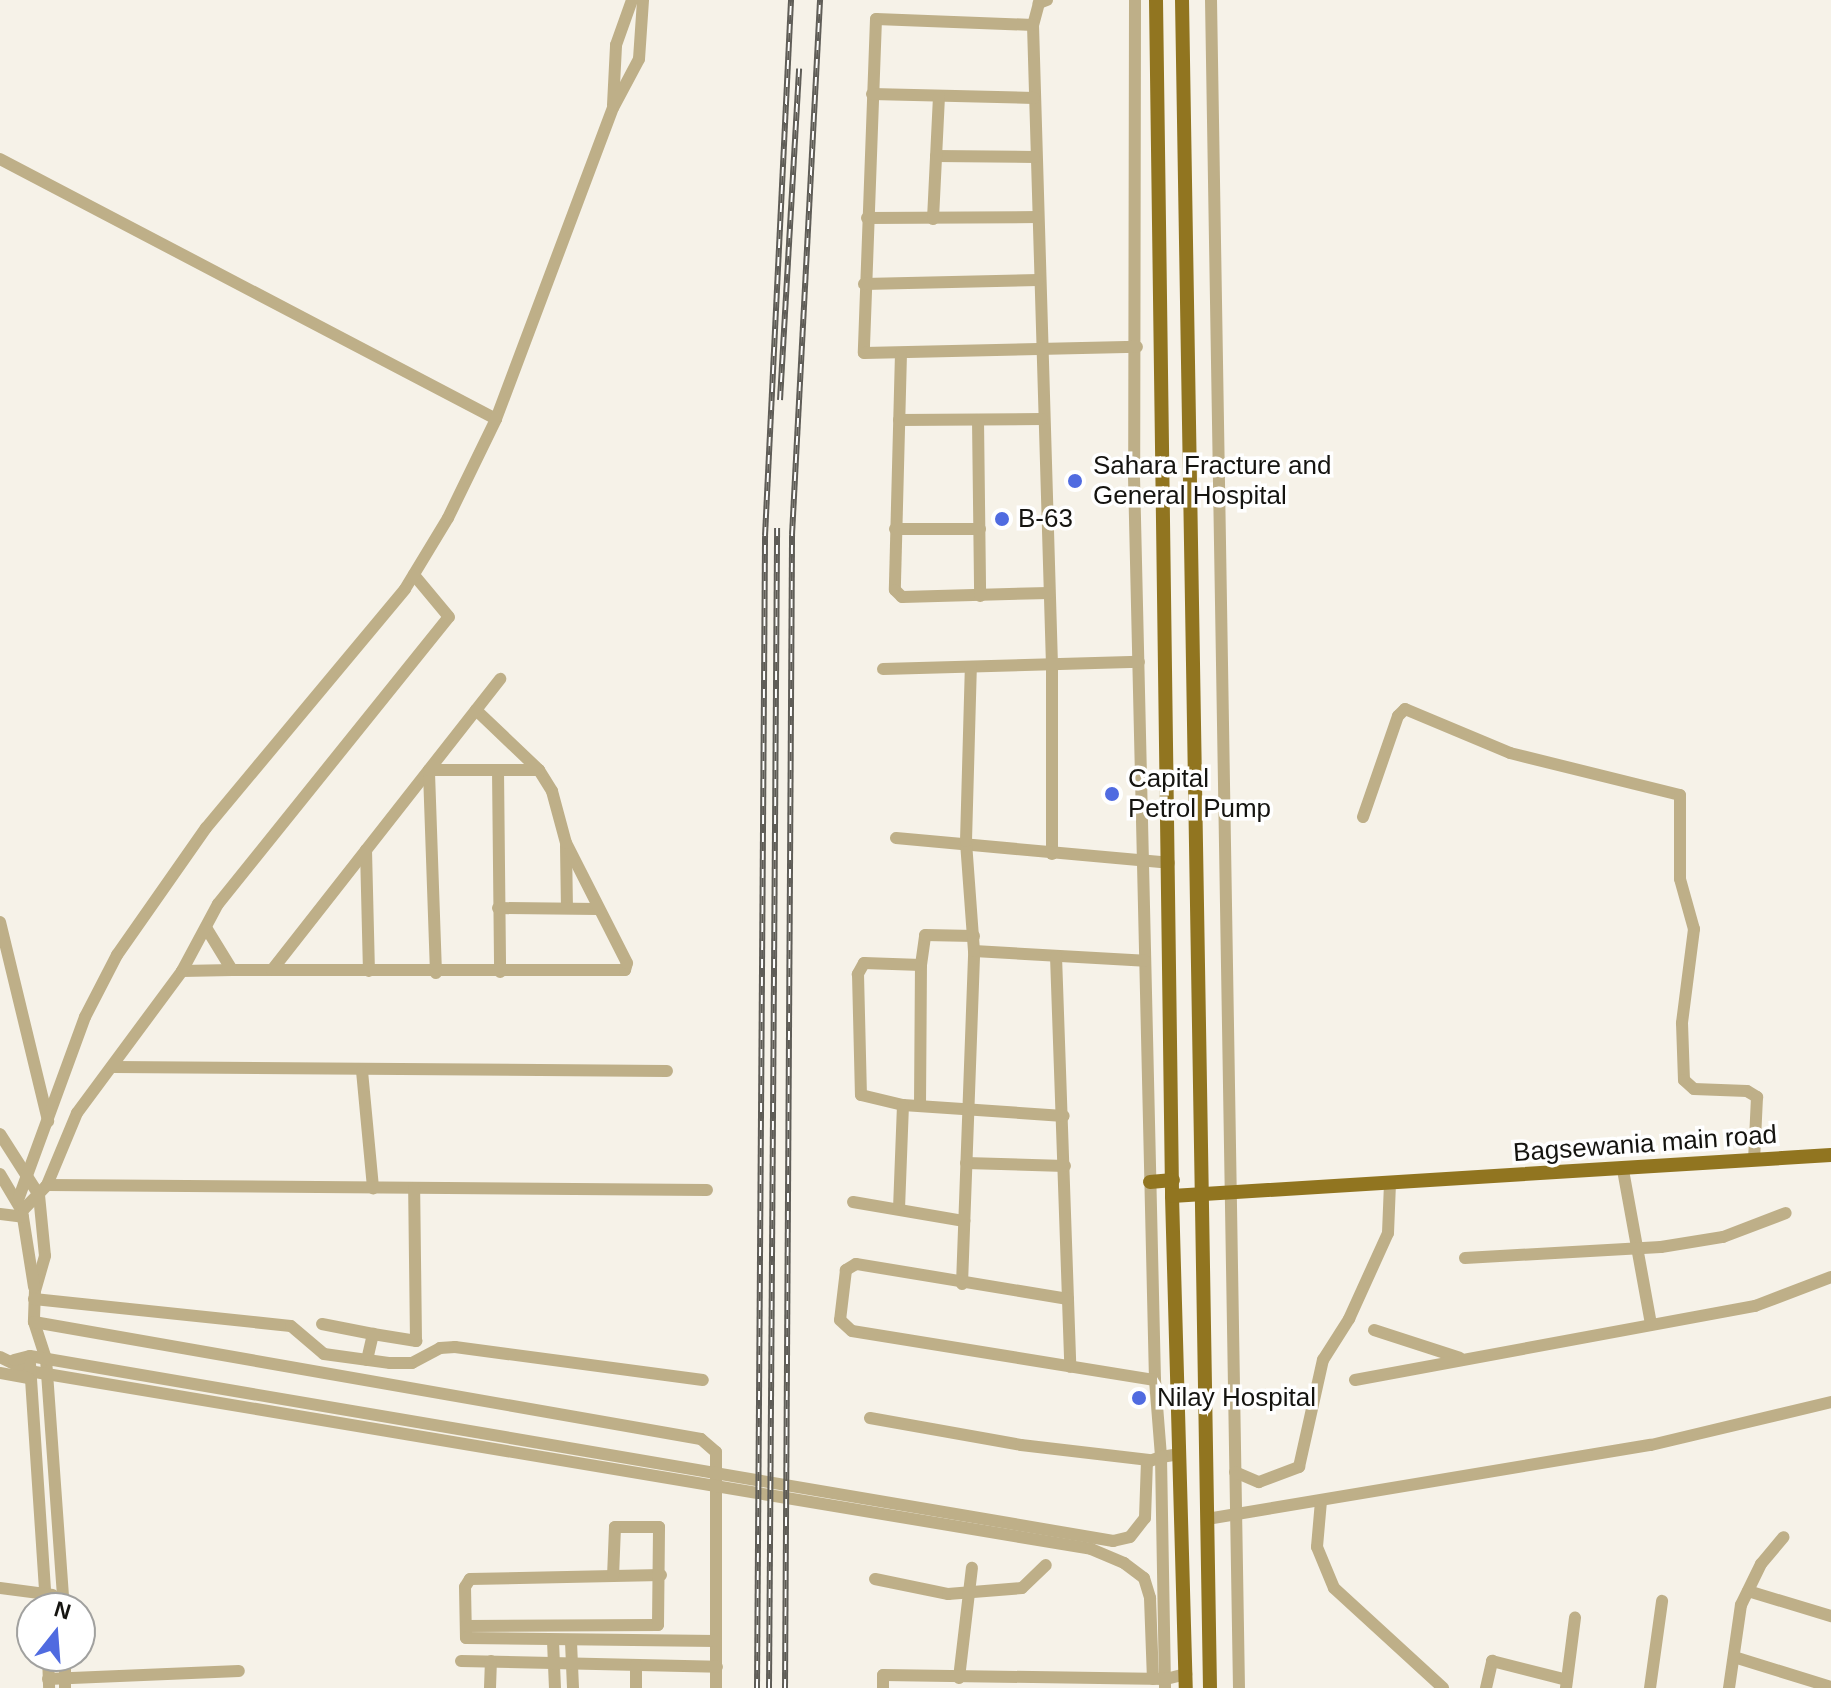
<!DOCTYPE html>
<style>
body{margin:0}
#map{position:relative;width:1831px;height:1688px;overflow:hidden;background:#f6f2e8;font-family:Arial,sans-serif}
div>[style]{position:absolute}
.minor>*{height:12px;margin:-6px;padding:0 6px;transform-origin:6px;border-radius:6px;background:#beaf88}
.major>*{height:14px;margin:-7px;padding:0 7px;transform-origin:7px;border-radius:7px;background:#917520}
.rail>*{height:6px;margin-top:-3px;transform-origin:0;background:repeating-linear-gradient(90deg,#fff 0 9px,#5f5d57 0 18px);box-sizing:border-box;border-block:2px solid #5f5d57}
.dots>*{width:22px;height:22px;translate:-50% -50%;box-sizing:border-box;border:4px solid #fff;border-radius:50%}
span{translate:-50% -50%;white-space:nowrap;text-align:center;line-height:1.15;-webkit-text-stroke:7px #fff;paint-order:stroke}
.poi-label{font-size:26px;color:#151410}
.left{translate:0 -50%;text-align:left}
.street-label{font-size:26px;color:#151410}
.north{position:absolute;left:16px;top:1592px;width:80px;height:80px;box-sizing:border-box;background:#fff;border:2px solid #a1a19f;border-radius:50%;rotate:17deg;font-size:22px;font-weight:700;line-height:32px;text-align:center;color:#151410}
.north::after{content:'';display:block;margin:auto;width:28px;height:36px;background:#506be0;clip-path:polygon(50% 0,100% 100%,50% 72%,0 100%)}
</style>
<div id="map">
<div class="minor">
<i style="left:1047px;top:0;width:9px;rotate:159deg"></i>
<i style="left:1039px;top:3px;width:23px;rotate:105deg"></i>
<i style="left:1033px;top:25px;width:641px;rotate:88.3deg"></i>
<i style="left:1052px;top:666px;width:188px;rotate:90deg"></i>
<i style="left:1135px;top:0;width:476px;rotate:90.1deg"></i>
<i style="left:1134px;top:476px;width:904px;rotate:88.67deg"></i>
<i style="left:1155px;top:1380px;width:77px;rotate:85.5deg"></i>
<i style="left:1161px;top:1457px;width:19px;rotate:-9deg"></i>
<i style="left:1211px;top:0;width:1688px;rotate:89.05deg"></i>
<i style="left:1033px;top:25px;width:157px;rotate:-177.8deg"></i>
<i style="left:876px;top:19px;width:334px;rotate:92.1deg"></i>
<i style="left:864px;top:353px;width:273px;rotate:-1.3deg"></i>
<i style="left:872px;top:94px;width:162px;rotate:1.4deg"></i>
<i style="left:613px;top:105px;width:60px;rotate:-87.1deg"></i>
<i style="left:616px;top:45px;width:48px;rotate:-70.4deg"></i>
<i style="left:936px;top:156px;width:98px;rotate:0.6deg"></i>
<i style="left:0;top:159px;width:560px;rotate:27.66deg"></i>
<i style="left:867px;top:218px;width:171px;rotate:-0.3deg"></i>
<i style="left:933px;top:219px;width:123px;rotate:-87.2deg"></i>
<i style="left:864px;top:284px;width:174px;rotate:-1.3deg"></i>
<i style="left:901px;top:353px;width:237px;rotate:91.5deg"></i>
<i style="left:895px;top:590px;width:10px;rotate:45deg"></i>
<i style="left:902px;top:597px;width:147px;rotate:-1.6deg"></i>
<i style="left:899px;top:420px;width:143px;rotate:-0.4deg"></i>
<i style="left:978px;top:420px;width:176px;rotate:89.3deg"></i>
<i style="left:895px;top:529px;width:85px"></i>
<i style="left:883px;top:669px;width:256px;rotate:-1.6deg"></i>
<i style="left:498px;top:770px;width:202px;rotate:89.4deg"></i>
<i style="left:1363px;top:817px;width:107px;rotate:-70.9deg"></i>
<i style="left:1398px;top:716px;width:10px;rotate:-45deg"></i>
<i style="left:1405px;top:709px;width:114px;rotate:22.7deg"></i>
<i style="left:1510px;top:753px;width:175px;rotate:13.9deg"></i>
<i style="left:1680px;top:795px;width:84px;rotate:90deg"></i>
<i style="left:1680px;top:879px;width:52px;rotate:74.4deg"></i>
<i style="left:1694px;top:929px;width:95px;rotate:97.3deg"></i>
<i style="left:1682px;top:1023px;width:57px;rotate:88deg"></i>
<i style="left:1684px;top:1080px;width:13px;rotate:42deg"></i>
<i style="left:1694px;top:1089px;width:53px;rotate:2.2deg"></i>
<i style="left:1747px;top:1091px;width:12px;rotate:31deg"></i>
<i style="left:1757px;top:1097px;width:63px;rotate:92.7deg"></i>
<i style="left:896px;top:838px;width:274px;rotate:5.2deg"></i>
<i style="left:566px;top:846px;width:62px;rotate:89.1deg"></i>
<i style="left:366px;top:850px;width:121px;rotate:88.6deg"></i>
<i style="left:498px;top:908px;width:100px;rotate:0.6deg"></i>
<i style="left:0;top:922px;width:205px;rotate:76.4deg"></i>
<i style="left:974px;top:951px;width:171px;rotate:3.3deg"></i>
<i style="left:1056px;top:956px;width:411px;rotate:88deg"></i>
<i style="left:921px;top:965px;width:30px;rotate:-82deg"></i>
<i style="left:925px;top:935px;width:49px;rotate:1.2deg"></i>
<i style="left:232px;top:970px;width:393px"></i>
<i style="left:625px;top:970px;width:7px;rotate:-74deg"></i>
<i style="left:627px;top:963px;width:135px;rotate:-116.9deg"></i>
<i style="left:566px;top:843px;width:54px;rotate:-105.1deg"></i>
<i style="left:552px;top:791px;width:25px;rotate:-122deg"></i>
<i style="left:539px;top:770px;width:87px;rotate:-136.4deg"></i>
<i style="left:272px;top:970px;width:370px;rotate:-51.9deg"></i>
<i style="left:182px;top:971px;width:50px;rotate:-1.1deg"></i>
<i style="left:232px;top:970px;width:48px;rotate:-121.4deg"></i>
<i style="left:436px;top:973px;width:203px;rotate:-92deg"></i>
<i style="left:429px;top:770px;width:110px"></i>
<i style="left:114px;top:1067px;width:553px;rotate:0.41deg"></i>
<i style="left:362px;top:1071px;width:118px;rotate:84.6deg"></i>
<i style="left:920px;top:1105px;width:140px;rotate:-89.6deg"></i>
<i style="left:921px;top:965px;width:57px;rotate:-178deg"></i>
<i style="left:864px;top:963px;width:13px;rotate:119deg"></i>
<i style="left:858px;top:974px;width:121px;rotate:88.6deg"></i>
<i style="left:861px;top:1095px;width:43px;rotate:13.4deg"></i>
<i style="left:903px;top:1105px;width:161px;rotate:3.9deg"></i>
<i style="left:0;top:1134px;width:72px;rotate:57.4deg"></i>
<i style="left:39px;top:1195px;width:61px;rotate:84.4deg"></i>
<i style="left:45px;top:1256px;width:35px;rotate:106deg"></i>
<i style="left:35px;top:1290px;width:32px;rotate:92deg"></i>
<i style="left:34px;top:1322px;width:39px;rotate:72deg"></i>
<i style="left:46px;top:1359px;width:250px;rotate:85.9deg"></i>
<i style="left:966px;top:1163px;width:99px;rotate:1.7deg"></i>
<i style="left:1623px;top:1170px;width:157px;rotate:79.7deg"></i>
<i style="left:0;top:1174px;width:43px;rotate:59.3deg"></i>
<i style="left:22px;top:1211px;width:77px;rotate:81deg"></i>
<i style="left:47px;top:1185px;width:78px;rotate:-67.4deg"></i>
<i style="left:77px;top:1113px;width:177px;rotate:-53.5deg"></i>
<i style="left:182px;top:971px;width:76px;rotate:-61.8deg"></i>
<i style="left:218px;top:904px;width:368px;rotate:-51.2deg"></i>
<i style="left:449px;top:617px;width:55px;rotate:-129.8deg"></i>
<i style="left:18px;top:1200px;width:195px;rotate:-69.9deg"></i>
<i style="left:85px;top:1017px;width:70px;rotate:-62.7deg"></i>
<i style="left:117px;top:955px;width:155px;rotate:-55deg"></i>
<i style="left:206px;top:828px;width:311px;rotate:-50.2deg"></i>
<i style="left:405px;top:589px;width:83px;rotate:-58.8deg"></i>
<i style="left:448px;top:518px;width:110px;rotate:-64.1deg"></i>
<i style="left:496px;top:419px;width:332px;rotate:-69.4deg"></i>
<i style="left:613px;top:108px;width:55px;rotate:-62deg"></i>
<i style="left:639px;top:59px;width:59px;rotate:-86.1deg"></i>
<i style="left:853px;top:1202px;width:113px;rotate:9.7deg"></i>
<i style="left:899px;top:1209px;width:104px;rotate:-87.8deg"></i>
<i style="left:22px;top:1211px;width:36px;rotate:-46deg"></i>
<i style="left:47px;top:1185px;width:660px;rotate:0.43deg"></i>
<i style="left:0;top:1214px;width:23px;rotate:7deg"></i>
<i style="left:1465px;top:1258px;width:196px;rotate:-3.2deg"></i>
<i style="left:1661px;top:1247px;width:63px;rotate:-9.2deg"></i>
<i style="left:1723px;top:1237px;width:67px;rotate:-20.9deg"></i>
<i style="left:962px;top:1284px;width:333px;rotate:-87.9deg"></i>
<i style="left:974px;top:951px;width:110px;rotate:-94.2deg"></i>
<i style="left:966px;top:841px;width:174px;rotate:-88.4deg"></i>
<i style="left:34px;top:1299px;width:258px;rotate:6deg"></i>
<i style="left:291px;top:1326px;width:43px;rotate:40.3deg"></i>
<i style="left:324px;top:1354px;width:67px;rotate:7.8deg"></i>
<i style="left:390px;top:1363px;width:22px"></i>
<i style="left:412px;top:1363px;width:32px;rotate:-28deg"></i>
<i style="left:440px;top:1348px;width:15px;rotate:-4deg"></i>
<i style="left:455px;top:1347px;width:250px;rotate:7.6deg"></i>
<i style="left:1068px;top:1299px;width:215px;rotate:-170.6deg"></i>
<i style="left:856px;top:1264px;width:12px;rotate:149deg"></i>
<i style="left:846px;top:1270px;width:50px;rotate:96.8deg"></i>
<i style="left:840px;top:1320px;width:16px;rotate:43deg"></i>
<i style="left:852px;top:1331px;width:307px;rotate:9.2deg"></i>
<i style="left:34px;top:1322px;width:677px;rotate:9.95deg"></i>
<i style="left:701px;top:1439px;width:20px;rotate:41deg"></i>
<i style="left:716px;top:1452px;width:236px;rotate:90deg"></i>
<i style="left:322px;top:1324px;width:52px;rotate:11.1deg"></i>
<i style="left:1374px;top:1330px;width:90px;rotate:18deg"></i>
<i style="left:0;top:1357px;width:32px;rotate:26deg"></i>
<i style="left:29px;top:1371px;width:1077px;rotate:9.51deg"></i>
<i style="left:1091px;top:1549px;width:36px;rotate:23deg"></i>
<i style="left:1124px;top:1563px;width:25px;rotate:37deg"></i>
<i style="left:1144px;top:1578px;width:21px;rotate:73deg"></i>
<i style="left:1150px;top:1598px;width:81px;rotate:87.9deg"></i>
<i style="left:14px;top:1360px;width:16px;rotate:-14deg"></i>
<i style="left:30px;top:1356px;width:1099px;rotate:9.69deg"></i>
<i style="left:1113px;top:1541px;width:17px;rotate:-13deg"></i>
<i style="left:1130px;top:1537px;width:24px;rotate:-52deg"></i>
<i style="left:1145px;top:1518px;width:56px;rotate:-88deg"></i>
<i style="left:1147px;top:1462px;width:15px;rotate:-20deg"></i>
<i style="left:1161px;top:1457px;width:231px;rotate:89deg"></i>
<i style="left:367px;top:1360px;width:27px;rotate:-77deg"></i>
<i style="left:373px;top:1334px;width:44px;rotate:9.2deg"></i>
<i style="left:416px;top:1341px;width:153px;rotate:-90.7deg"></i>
<i style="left:30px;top:1364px;width:245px;rotate:86.2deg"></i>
<i style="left:0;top:1373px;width:29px;rotate:10deg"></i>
<i style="left:1355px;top:1380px;width:407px;rotate:-10.5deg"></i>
<i style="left:1755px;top:1306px;width:81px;rotate:-20.9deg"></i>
<i style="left:870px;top:1418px;width:153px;rotate:10.1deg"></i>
<i style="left:1021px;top:1445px;width:129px;rotate:6.7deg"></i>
<i style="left:1235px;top:1472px;width:26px;rotate:23deg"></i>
<i style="left:1259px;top:1482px;width:43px;rotate:-20.6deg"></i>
<i style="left:1299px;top:1467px;width:110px;rotate:-77.4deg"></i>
<i style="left:1323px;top:1360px;width:49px;rotate:-57.6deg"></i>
<i style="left:1349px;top:1319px;width:94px;rotate:-65.6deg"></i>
<i style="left:1388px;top:1233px;width:49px;rotate:-87.7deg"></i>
<i style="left:1321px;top:1501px;width:46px;rotate:95deg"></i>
<i style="left:1317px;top:1547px;width:44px;rotate:67.5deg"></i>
<i style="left:1334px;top:1588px;width:148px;rotate:42.5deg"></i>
<i style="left:1207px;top:1519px;width:450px;rotate:-9.5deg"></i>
<i style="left:1651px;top:1445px;width:185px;rotate:-13.4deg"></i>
<i style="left:661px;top:1575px;width:191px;rotate:178.8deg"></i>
<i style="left:470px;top:1579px;width:9px;rotate:122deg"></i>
<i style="left:465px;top:1587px;width:51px;rotate:88.9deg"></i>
<i style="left:466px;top:1638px;width:250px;rotate:0.7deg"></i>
<i style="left:875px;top:1579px;width:75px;rotate:11.6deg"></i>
<i style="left:948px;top:1594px;width:74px;rotate:-4.6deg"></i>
<i style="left:1022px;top:1588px;width:33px;rotate:-44deg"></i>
<i style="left:0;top:1588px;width:53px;rotate:7.5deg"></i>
<i style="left:1748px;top:1591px;width:87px;rotate:16.8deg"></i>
<i style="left:466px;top:1626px;width:192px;rotate:-0.3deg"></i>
<i style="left:658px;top:1625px;width:98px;rotate:-89.4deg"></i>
<i style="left:659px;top:1527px;width:44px;rotate:180deg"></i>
<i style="left:615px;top:1527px;width:49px;rotate:92.3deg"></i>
<i style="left:553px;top:1641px;width:47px;rotate:87.6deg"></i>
<i style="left:571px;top:1642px;width:46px;rotate:87.5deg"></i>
<i style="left:48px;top:1656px;width:32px;rotate:88deg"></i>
<i style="left:1734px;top:1657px;width:102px;rotate:17.2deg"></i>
<i style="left:461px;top:1661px;width:256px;rotate:1.3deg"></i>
<i style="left:636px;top:1665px;width:23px;rotate:90deg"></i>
<i style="left:959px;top:1678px;width:111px;rotate:-83.3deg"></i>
<i style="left:48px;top:1679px;width:191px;rotate:-2.4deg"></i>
<i style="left:65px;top:1688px;width:32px;rotate:-90deg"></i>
<i style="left:490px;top:1688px;width:27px;rotate:-88deg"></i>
<i style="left:883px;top:1688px;width:13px;rotate:-90deg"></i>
<i style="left:883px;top:1675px;width:283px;rotate:0.8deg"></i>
<i style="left:1166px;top:1679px;width:21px;rotate:-14deg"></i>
<i style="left:1486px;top:1688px;width:28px;rotate:-77deg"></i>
<i style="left:1492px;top:1661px;width:77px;rotate:14.2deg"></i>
<i style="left:1566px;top:1688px;width:71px;rotate:-82.7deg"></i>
<i style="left:1650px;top:1688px;width:88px;rotate:-82.1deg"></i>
<i style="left:1729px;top:1688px;width:84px;rotate:-81.8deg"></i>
<i style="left:1741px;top:1605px;width:46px;rotate:-64deg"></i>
<i style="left:1761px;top:1564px;width:35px;rotate:-50deg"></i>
</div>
<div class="major">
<i style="left:1156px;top:0;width:1196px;rotate:89.23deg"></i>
<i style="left:1172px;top:1196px;width:492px;rotate:88.4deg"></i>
<i style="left:1182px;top:0;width:1688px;rotate:89.05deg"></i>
<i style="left:1150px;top:1182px;width:23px;rotate:-5deg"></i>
<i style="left:1172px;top:1196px;width:660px;rotate:-3.56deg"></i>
</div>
<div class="rail">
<i style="left:780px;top:400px;width:332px;rotate:-86.7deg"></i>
<i style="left:757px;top:1688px;width:1152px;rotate:-89.6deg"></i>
<i style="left:765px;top:536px;width:537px;rotate:-87.22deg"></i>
<i style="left:769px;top:1688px;width:1160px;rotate:-89.6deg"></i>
<i style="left:785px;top:1688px;width:1153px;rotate:-89.65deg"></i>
<i style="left:792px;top:535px;width:536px;rotate:-87deg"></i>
</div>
<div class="dots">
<i style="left:1075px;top:481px;background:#506be0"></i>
<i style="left:1002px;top:519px;background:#506be0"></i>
<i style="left:1112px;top:794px;background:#506be0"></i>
<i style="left:1139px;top:1398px;background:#506be0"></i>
</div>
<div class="poi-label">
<span class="left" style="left:1093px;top:481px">Sahara Fracture and<br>General Hospital</span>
<span class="left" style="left:1018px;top:519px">B-63</span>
<span class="left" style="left:1128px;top:794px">Capital<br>Petrol Pump</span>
<span class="left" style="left:1157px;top:1398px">Nilay Hospital</span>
</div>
<div class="street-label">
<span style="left:1645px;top:1144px;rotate:-4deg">Bagsewania main road</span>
</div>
<div class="north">N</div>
</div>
